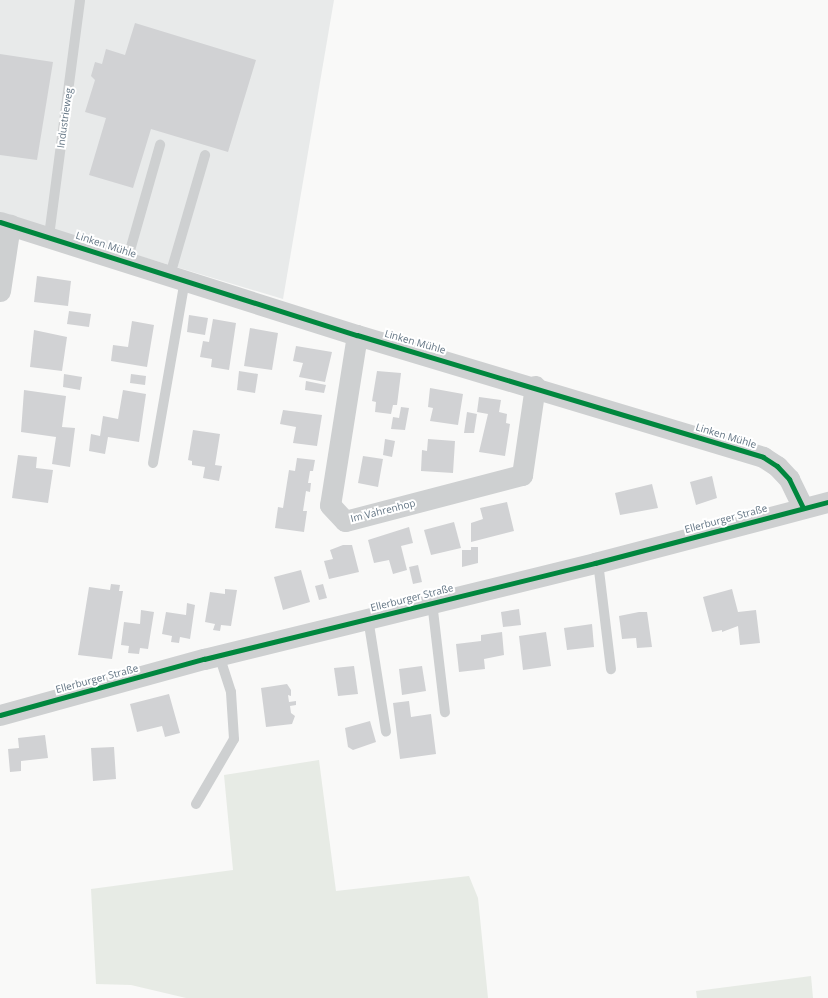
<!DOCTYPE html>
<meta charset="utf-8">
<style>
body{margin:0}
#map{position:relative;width:828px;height:998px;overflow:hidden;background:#f9f9f8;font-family:"Open Sans",sans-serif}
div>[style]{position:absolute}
.built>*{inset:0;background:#e8eaea}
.green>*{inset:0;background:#e7ebe5}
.building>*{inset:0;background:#d1d2d4}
.service>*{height:10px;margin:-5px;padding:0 5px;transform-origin:5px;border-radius:5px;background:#ced0d1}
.minor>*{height:21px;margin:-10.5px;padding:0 10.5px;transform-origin:10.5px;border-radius:10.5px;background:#ced0d1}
.cycleway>*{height:5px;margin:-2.5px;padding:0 2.5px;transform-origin:2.5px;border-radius:2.5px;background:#00873e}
span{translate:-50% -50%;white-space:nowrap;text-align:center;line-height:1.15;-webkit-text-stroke:4px #fff;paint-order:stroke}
.street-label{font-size:10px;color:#637584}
</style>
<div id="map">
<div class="built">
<i style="clip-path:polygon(0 0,334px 0,283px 299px,0 214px)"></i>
</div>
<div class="green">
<i style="clip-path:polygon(319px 760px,336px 891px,469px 876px,478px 898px,488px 998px,186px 998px,131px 985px,96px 984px,91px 889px,233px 870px,224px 775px)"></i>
<i style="clip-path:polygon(811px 976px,813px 998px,697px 998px,696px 991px)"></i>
</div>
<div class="building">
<i style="clip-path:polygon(135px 23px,256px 60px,228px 152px,151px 129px,133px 188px,89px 175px,106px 118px,85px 112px,95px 80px,91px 76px,95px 62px,102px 64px,106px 49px,125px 55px)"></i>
<i style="clip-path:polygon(0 54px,53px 62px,37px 160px,0 155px)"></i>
<i style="clip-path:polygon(37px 276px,71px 281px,68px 306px,34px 302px)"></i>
<i style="clip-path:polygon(69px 311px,91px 314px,89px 327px,67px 324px)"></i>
<i style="clip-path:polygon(189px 315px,208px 318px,205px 335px,187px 332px)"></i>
<i style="clip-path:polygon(213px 319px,236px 323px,229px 370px,211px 367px,212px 359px,200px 357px,203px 341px,209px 342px)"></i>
<i style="clip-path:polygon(132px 321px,154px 325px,147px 367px,111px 361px,113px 345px,128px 347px)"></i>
<i style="clip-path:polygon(250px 328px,278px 333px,272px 370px,244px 366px)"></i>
<i style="clip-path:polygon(34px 330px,67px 337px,62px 371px,30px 367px)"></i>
<i style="clip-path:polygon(296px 346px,332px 352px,325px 382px,299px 377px,303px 363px,293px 361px)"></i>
<i style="clip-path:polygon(239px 371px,258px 374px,255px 393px,237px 390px)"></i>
<i style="clip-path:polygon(377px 371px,401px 373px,397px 405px,393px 405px,391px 414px,375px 412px,376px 402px,372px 401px)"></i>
<i style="clip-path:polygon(64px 374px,82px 377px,80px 390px,63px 387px)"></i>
<i style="clip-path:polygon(131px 374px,146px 376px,145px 385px,130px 383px)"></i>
<i style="clip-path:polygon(306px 381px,326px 385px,324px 393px,305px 390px)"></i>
<i style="clip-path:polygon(430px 388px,463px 394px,458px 425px,430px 421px,433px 408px,428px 407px)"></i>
<i style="clip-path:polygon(24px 390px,66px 396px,62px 427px,75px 428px,70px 467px,52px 464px,56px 437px,21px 432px)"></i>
<i style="clip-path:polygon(123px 390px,146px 394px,139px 442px,108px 437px,105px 454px,89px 451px,91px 434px,100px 436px,103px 416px,118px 419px)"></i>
<i style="clip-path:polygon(479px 397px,501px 400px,499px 412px,507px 414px,506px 423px,510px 424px,505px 456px,479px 452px,488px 414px,477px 412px)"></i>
<i style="clip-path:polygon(401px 407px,409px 408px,405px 430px,391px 429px,393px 417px,399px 418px)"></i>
<i style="clip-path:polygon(283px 410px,322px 415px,317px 446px,293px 443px,296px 427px,280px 424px)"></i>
<i style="clip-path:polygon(467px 412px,477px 414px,474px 433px,464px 433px)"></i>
<i style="clip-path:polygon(193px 430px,220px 434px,215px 465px,222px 466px,219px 481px,203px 478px,205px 467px,192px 465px,192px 461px,188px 460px)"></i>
<i style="clip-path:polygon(385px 439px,395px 441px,392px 457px,383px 455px)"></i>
<i style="clip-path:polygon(428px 439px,455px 441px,453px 473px,421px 471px,422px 450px,427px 451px)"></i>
<i style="clip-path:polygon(18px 455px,37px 457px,36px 468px,53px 470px,48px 503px,12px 498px)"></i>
<i style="clip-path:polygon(363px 456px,383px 459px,378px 487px,358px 483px)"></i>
<i style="clip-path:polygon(297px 458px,315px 460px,313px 471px,305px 471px,310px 471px,308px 483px,311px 483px,310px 492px,306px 491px,303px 511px,307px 511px,304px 532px,275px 528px,278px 507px,283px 508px,289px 470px,295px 471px)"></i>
<i style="clip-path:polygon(712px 476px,717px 498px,696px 505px,690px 482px)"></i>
<i style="clip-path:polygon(652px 484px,658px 508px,620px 515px,615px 493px)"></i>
<i style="clip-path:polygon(507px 502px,514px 531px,471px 542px,471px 523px,483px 519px,480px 508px)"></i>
<i style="clip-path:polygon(454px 522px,461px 548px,431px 555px,424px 530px)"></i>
<i style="clip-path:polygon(409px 527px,413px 543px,401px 546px,407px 570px,393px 574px,389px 560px,374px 563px,368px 540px)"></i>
<i style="clip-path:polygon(343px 545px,352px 545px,359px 572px,329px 579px,324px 561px,333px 559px,330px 550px)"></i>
<i style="clip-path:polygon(471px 547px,478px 547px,478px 563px,462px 567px,462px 550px,471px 550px)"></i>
<i style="clip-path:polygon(418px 565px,422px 582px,413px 584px,409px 567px)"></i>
<i style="clip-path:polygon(301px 570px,310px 602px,283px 610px,274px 577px)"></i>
<i style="clip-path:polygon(111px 584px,120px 585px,119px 591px,123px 591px,112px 659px,78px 655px,89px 587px,110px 590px)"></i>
<i style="clip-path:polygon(323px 584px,327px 598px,319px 600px,315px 586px)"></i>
<i style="clip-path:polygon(225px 589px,237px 590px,231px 626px,221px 625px,220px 631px,213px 630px,215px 624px,205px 622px,210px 592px,225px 594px)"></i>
<i style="clip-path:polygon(732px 589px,738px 612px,756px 610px,760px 643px,740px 645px,738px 626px,722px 632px,722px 630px,712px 632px,703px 597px)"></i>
<i style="clip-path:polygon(187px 603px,195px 605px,190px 639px,180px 637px,179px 643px,171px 642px,172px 636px,162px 634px,166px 612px,186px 615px)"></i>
<i style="clip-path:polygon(519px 609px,521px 625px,503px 627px,501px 612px)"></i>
<i style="clip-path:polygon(141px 610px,154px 612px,148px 649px,140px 648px,139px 654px,128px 653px,129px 646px,121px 645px,124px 622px,140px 624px)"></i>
<i style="clip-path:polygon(639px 612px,647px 612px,652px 647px,637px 648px,636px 638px,622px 639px,619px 616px)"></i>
<i style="clip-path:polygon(592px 624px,594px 647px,567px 650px,564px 628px)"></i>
<i style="clip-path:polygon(502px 632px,504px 655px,484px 659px,485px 669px,459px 672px,456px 644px,481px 641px,481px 635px)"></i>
<i style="clip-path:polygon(546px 632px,551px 666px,523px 670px,519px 636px)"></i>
<i style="clip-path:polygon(354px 666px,358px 694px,338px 696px,334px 668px)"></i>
<i style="clip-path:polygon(422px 666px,426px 691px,402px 695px,399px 669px)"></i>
<i style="clip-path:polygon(287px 684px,291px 690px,291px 696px,288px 695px,289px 702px,296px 701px,296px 705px,290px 706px,291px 713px,295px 716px,292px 724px,266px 727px,261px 688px)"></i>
<i style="clip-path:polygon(169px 694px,180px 733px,165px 737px,162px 726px,137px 732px,130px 704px)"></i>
<i style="clip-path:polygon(409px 701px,411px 717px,431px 714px,436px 754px,400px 759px,393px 703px)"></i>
<i style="clip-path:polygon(370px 721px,376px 742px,353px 750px,348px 747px,345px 728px)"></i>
<i style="clip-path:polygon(45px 735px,48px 758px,21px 761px,21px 771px,10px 772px,8px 749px,19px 748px,18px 738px)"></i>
<i style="clip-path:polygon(114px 747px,116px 779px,93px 781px,91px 748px)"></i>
</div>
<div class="service">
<i style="left:49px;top:236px;width:238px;rotate:-82.5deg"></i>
<i style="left:127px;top:261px;width:121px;rotate:-74.1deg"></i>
<i style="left:170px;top:275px;width:125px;rotate:-73.7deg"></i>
<i style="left:153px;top:463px;width:187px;rotate:-80.1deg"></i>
<i style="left:598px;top:562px;width:108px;rotate:83.1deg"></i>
<i style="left:432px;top:602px;width:111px;rotate:83.3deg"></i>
<i style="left:368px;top:618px;width:115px;rotate:81deg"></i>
<i style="left:196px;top:804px;width:75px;rotate:-59.7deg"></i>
<i style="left:234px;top:739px;width:47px;rotate:-93.7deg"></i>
<i style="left:231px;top:692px;width:39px;rotate:-108deg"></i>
</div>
<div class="minor">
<i style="left:0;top:222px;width:374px;rotate:17.6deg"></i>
<i style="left:357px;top:335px;width:424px;rotate:16.7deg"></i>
<i style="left:763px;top:457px;width:17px;rotate:33deg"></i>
<i style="left:777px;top:466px;width:18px;rotate:47deg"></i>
<i style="left:789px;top:479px;width:32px;rotate:64deg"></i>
<i style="left:0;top:291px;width:67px;rotate:-81.4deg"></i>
<i style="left:357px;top:335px;width:172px;rotate:99deg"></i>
<i style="left:330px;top:505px;width:22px;rotate:47deg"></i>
<i style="left:345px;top:521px;width:183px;rotate:-14.6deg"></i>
<i style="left:522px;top:475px;width:90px;rotate:-81.7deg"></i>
<i style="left:0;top:715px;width:212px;rotate:-15.4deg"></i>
<i style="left:204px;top:659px;width:403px;rotate:-13.8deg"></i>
<i style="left:595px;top:563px;width:241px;rotate:-14.7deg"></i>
</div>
<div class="cycleway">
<i style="left:0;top:222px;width:374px;rotate:17.6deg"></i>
<i style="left:357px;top:335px;width:424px;rotate:16.7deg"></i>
<i style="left:763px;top:457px;width:17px;rotate:33deg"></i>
<i style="left:777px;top:466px;width:18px;rotate:47deg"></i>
<i style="left:789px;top:479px;width:32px;rotate:64deg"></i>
<i style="left:0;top:715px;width:212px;rotate:-15.4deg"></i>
<i style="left:204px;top:659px;width:403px;rotate:-13.8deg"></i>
<i style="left:595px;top:563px;width:241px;rotate:-14.7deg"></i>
</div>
<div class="street-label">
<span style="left:65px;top:118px;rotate:-82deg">Industrieweg</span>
<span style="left:106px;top:245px;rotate:18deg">Linken Mühle</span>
<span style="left:415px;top:342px;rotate:16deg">Linken Mühle</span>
<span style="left:726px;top:436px;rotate:17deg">Linken Mühle</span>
<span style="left:383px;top:511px;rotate:-14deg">Im Vahrenhop</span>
<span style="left:726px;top:519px;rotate:-15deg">Ellerburger Straße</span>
<span style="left:412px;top:598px;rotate:-14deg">Ellerburger Straße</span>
<span style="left:97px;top:679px;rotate:-15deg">Ellerburger Straße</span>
</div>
</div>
